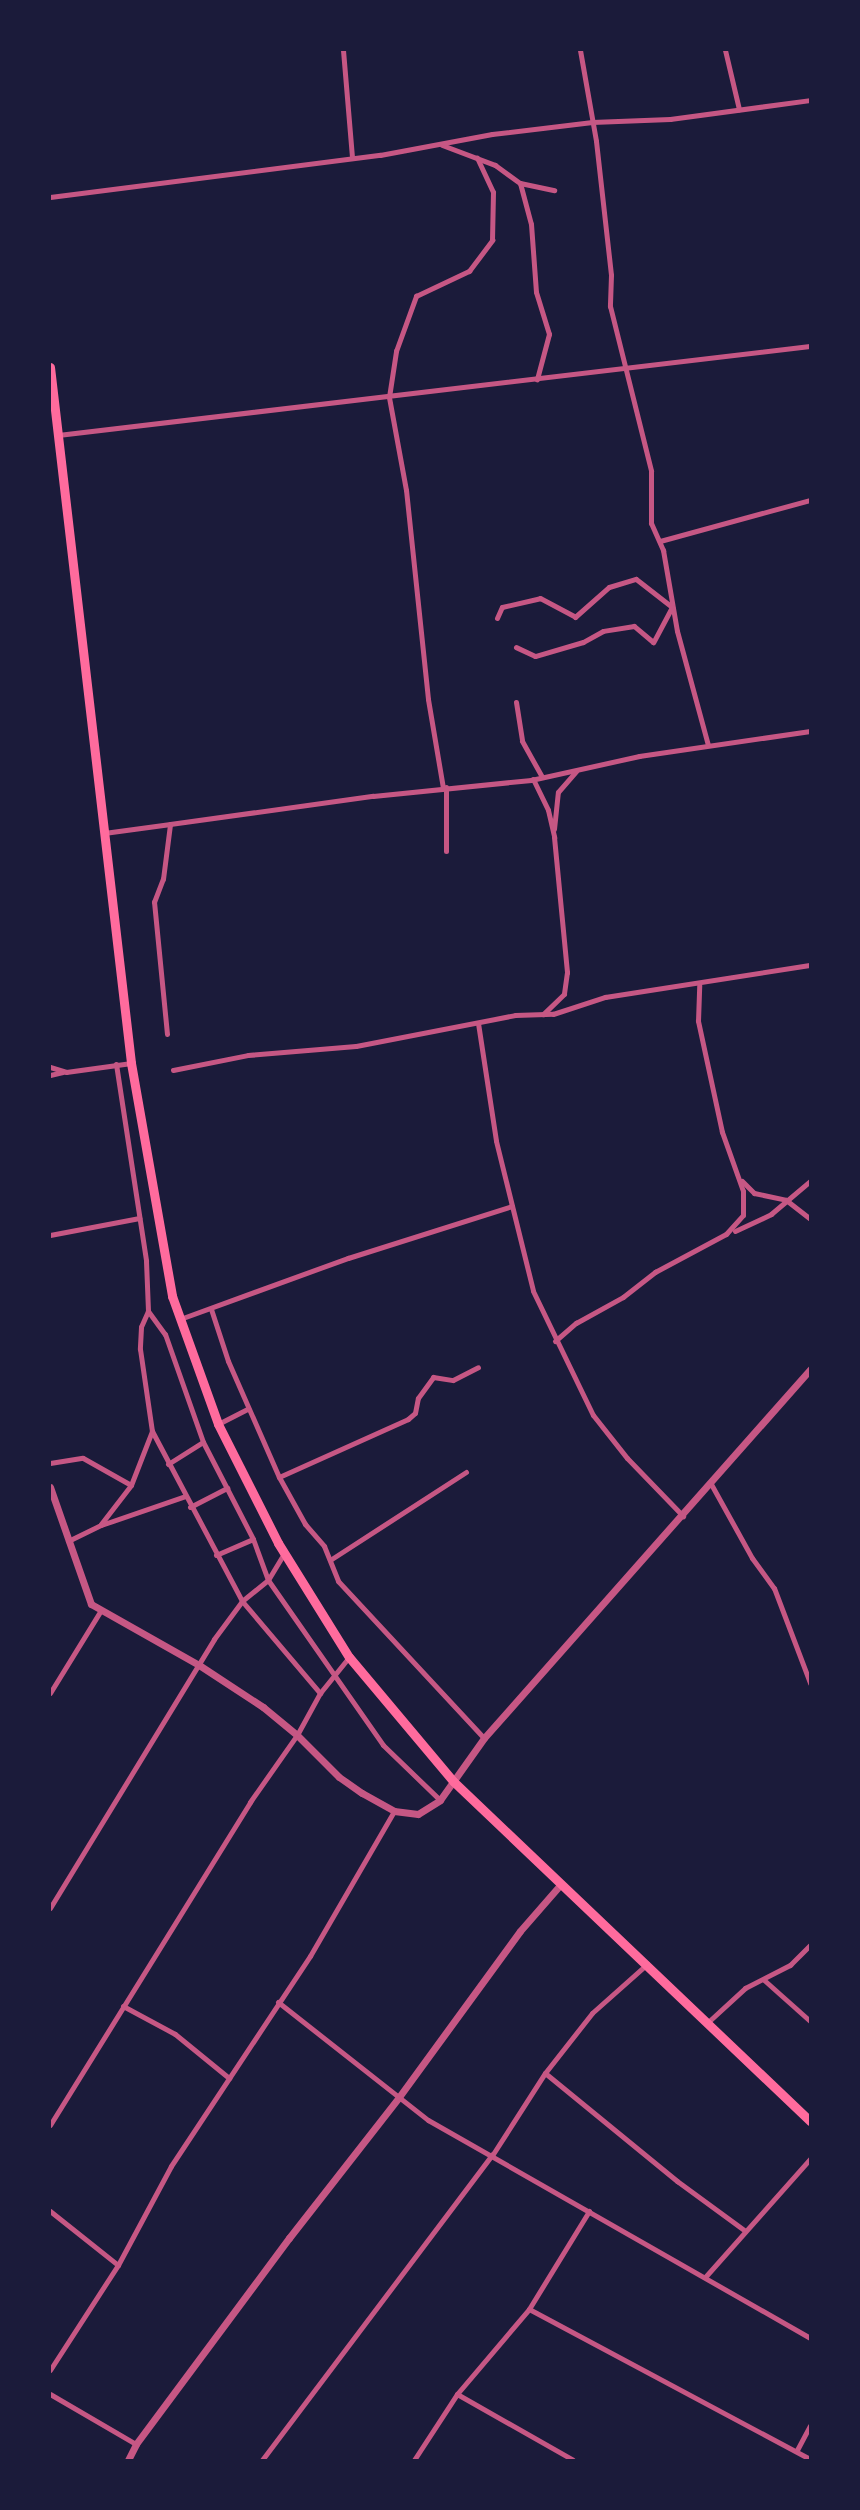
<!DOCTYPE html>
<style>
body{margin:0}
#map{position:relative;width:860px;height:2510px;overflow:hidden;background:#1b1b3a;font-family:Roboto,sans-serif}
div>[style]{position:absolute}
.minor>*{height:5px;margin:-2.5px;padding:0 2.5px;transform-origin:2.5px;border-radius:2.5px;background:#c65784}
.tertiary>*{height:7px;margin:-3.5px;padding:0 3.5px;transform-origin:3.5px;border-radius:3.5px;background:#c65784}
.trunk>*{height:9px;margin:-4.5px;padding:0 4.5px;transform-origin:4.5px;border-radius:4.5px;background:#ff6b9d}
span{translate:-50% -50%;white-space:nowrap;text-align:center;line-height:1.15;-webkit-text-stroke:4.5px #1b1b3a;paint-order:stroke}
.frame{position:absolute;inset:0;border:51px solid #1b1b3a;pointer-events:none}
</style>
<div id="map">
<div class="minor">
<i style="left:343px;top:50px;width:107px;rotate:85.2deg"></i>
<i style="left:580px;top:50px;width:92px;rotate:80deg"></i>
<i style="left:596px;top:141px;width:135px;rotate:83.6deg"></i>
<i style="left:611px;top:275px;width:31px;rotate:92deg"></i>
<i style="left:610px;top:306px;width:170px;rotate:76deg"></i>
<i style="left:651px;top:471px;width:52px;rotate:90deg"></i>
<i style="left:651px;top:523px;width:30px;rotate:66deg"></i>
<i style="left:663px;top:550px;width:82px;rotate:80.2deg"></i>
<i style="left:677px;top:631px;width:118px;rotate:74.8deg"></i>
<i style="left:725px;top:50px;width:61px;rotate:76.7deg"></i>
<i style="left:442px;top:145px;width:57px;rotate:20.7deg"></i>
<i style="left:495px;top:165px;width:31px;rotate:36deg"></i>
<i style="left:520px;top:183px;width:35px;rotate:12deg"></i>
<i style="left:520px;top:183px;width:42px;rotate:75deg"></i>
<i style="left:531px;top:224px;width:68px;rotate:85.8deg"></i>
<i style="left:536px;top:292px;width:44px;rotate:72.8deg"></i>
<i style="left:549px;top:334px;width:47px;rotate:104.9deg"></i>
<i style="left:50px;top:197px;width:333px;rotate:-7.3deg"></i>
<i style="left:380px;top:155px;width:114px;rotate:-10.6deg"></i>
<i style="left:492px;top:134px;width:101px;rotate:-6.8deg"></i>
<i style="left:592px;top:122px;width:78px;rotate:-2.2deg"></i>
<i style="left:670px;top:119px;width:141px;rotate:-7.7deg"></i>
<i style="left:58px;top:435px;width:757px;rotate:-6.75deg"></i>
<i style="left:660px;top:541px;width:156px;rotate:-15.3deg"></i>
<i style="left:497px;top:618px;width:12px;rotate:-66deg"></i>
<i style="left:502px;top:607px;width:39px;rotate:-13deg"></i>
<i style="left:540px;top:598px;width:40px;rotate:28deg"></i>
<i style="left:575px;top:617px;width:45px;rotate:-41.4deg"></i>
<i style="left:609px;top:587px;width:28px;rotate:-17deg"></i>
<i style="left:636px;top:579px;width:46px;rotate:37.9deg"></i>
<i style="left:672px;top:607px;width:40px;rotate:118deg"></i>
<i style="left:653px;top:642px;width:25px;rotate:-140deg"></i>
<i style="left:634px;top:626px;width:31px;rotate:171deg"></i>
<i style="left:603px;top:631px;width:23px;rotate:151deg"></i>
<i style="left:583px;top:642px;width:50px;rotate:163.7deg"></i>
<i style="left:535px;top:656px;width:21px;rotate:-155deg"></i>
<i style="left:516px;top:702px;width:39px;rotate:81deg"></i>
<i style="left:522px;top:741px;width:41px;rotate:60.9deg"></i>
<i style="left:533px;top:779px;width:34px;rotate:64deg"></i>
<i style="left:548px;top:810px;width:28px;rotate:77deg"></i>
<i style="left:554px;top:837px;width:136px;rotate:84.5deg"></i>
<i style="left:567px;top:972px;width:22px;rotate:98deg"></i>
<i style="left:564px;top:994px;width:29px;rotate:136deg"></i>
<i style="left:446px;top:787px;width:64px;rotate:90deg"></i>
<i style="left:443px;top:788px;width:90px;rotate:-99.6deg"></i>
<i style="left:428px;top:699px;width:210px;rotate:-96deg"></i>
<i style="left:406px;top:490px;width:95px;rotate:-100.4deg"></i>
<i style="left:389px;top:397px;width:47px;rotate:-81.3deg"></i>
<i style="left:396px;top:351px;width:59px;rotate:-70deg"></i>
<i style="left:416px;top:296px;width:59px;rotate:-25.3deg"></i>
<i style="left:469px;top:271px;width:39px;rotate:-53deg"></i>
<i style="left:492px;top:240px;width:48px;rotate:-88.8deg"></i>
<i style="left:493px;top:192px;width:38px;rotate:-115deg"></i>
<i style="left:554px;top:829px;width:37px;rotate:-84deg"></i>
<i style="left:558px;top:792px;width:28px;rotate:-49deg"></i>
<i style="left:104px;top:833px;width:67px;rotate:-7.8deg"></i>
<i style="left:478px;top:1023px;width:119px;rotate:81.3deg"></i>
<i style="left:496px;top:1141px;width:154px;rotate:76.1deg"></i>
<i style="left:533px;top:1291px;width:138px;rotate:64.2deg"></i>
<i style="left:593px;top:1415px;width:55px;rotate:51.7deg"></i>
<i style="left:627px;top:1458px;width:81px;rotate:46deg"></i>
<i style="left:167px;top:1034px;width:133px;rotate:-95.6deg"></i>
<i style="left:154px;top:902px;width:25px;rotate:-69deg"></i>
<i style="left:163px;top:879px;width:55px;rotate:-82.7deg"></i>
<i style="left:170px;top:824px;width:205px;rotate:-7.9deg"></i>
<i style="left:373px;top:796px;width:159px;rotate:-5.8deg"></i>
<i style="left:531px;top:780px;width:111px;rotate:-12.5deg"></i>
<i style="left:639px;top:756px;width:173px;rotate:-8.3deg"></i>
<i style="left:116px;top:1064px;width:199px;rotate:81.3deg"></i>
<i style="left:146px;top:1261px;width:50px;rotate:87.7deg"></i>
<i style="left:148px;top:1311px;width:17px;rotate:114deg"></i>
<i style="left:141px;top:1327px;width:22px;rotate:93deg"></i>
<i style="left:140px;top:1349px;width:83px;rotate:81.7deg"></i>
<i style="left:152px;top:1431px;width:192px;rotate:62.1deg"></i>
<i style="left:242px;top:1601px;width:121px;rotate:49.7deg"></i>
<i style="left:50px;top:1067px;width:17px;rotate:17deg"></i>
<i style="left:66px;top:1072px;width:66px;rotate:-7.9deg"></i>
<i style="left:173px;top:1070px;width:76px;rotate:-11.3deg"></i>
<i style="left:248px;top:1055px;width:108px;rotate:-4.8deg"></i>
<i style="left:356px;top:1046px;width:162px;rotate:-11deg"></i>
<i style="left:515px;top:1015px;width:38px;rotate:-2deg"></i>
<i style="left:553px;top:1014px;width:55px;rotate:-18.1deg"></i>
<i style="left:605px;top:997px;width:207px;rotate:-8.9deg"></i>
<i style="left:50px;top:1075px;width:13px;rotate:-13deg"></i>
<i style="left:742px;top:1181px;width:17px;rotate:45deg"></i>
<i style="left:754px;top:1193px;width:33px;rotate:12deg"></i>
<i style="left:786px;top:1200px;width:31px;rotate:38deg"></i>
<i style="left:735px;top:1231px;width:40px;rotate:-25deg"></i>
<i style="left:771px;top:1214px;width:51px;rotate:-40.2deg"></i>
<i style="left:50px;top:1235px;width:91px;rotate:-10.8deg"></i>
<i style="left:211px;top:1309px;width:55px;rotate:71.9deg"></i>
<i style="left:228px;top:1361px;width:127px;rotate:66.3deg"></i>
<i style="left:279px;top:1477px;width:54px;rotate:61deg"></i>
<i style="left:305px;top:1524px;width:29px;rotate:49deg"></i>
<i style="left:324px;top:1546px;width:38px;rotate:68deg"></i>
<i style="left:338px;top:1581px;width:214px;rotate:47.1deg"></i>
<i style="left:148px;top:1311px;width:29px;rotate:54deg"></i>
<i style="left:165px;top:1334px;width:114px;rotate:70.6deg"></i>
<i style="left:203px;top:1442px;width:109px;rotate:62.7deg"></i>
<i style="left:253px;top:1539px;width:44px;rotate:69.9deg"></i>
<i style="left:268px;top:1580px;width:201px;rotate:55.1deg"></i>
<i style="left:383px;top:1745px;width:79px;rotate:44deg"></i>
<i style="left:180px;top:1319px;width:179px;rotate:-20deg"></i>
<i style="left:348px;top:1258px;width:172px;rotate:-17.6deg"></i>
<i style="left:555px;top:1341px;width:28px;rotate:-41deg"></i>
<i style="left:576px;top:1323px;width:54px;rotate:-29deg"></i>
<i style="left:623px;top:1297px;width:41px;rotate:-38deg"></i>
<i style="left:655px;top:1272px;width:81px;rotate:-28.2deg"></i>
<i style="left:726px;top:1234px;width:25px;rotate:-48deg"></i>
<i style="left:743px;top:1215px;width:24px;rotate:-90deg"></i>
<i style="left:743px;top:1191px;width:63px;rotate:-109.6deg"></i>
<i style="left:722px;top:1132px;width:114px;rotate:-102.2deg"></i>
<i style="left:698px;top:1021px;width:36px;rotate:-88deg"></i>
<i style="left:218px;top:1424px;width:34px;rotate:-27deg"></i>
<i style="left:50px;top:1463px;width:33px;rotate:-9deg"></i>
<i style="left:83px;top:1458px;width:55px;rotate:29.4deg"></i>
<i style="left:131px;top:1485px;width:58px;rotate:-68.7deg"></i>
<i style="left:168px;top:1464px;width:41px;rotate:-32.2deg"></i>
<i style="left:279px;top:1477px;width:141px;rotate:-24.2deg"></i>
<i style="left:408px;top:1419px;width:9px;rotate:-41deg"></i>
<i style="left:415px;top:1413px;width:15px;rotate:-79deg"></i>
<i style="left:418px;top:1398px;width:26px;rotate:-54deg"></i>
<i style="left:433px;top:1377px;width:20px;rotate:9deg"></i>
<i style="left:453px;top:1380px;width:28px;rotate:-27deg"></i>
<i style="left:711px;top:1484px;width:85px;rotate:61deg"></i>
<i style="left:752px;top:1558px;width:37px;rotate:54deg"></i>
<i style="left:774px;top:1588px;width:102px;rotate:69.2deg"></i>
<i style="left:190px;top:1507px;width:42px;rotate:-27.2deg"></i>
<i style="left:101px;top:1524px;width:49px;rotate:-52.4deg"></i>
<i style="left:68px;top:1541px;width:37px;rotate:-26deg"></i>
<i style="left:101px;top:1525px;width:89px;rotate:-19deg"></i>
<i style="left:216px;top:1555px;width:40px;rotate:-23.4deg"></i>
<i style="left:330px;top:1560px;width:162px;rotate:-32.9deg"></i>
<i style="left:50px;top:1693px;width:97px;rotate:-58.4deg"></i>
<i style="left:50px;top:1908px;width:315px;rotate:-58.6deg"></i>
<i style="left:214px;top:1639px;width:47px;rotate:-53.6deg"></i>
<i style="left:242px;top:1601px;width:33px;rotate:-39deg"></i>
<i style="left:268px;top:1580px;width:31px;rotate:-59deg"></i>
<i style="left:764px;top:1980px;width:62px;rotate:41.7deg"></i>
<i style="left:278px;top:2002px;width:191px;rotate:38.2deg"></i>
<i style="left:428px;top:2120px;width:440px;rotate:29.7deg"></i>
<i style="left:123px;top:2006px;width:59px;rotate:28.3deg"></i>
<i style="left:175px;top:2034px;width:70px;rotate:39.2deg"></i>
<i style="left:707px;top:2023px;width:52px;rotate:-42.6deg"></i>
<i style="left:745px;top:1988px;width:51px;rotate:-27.1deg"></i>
<i style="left:790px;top:1965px;width:28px;rotate:-45deg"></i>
<i style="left:545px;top:2073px;width:171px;rotate:39.3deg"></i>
<i style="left:677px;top:2181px;width:83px;rotate:36.2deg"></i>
<i style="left:50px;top:2125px;width:380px;rotate:-58.2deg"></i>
<i style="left:250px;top:1802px;width:82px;rotate:-55deg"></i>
<i style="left:297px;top:1735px;width:48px;rotate:-61.3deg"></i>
<i style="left:320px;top:1693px;width:46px;rotate:-51.1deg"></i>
<i style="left:50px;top:2211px;width:87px;rotate:38.5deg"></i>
<i style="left:706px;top:2276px;width:157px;rotate:-48.4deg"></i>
<i style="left:529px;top:2309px;width:319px;rotate:28.1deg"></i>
<i style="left:50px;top:2370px;width:125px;rotate:-57.1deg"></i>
<i style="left:118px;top:2265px;width:112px;rotate:-61.8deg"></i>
<i style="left:171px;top:2166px;width:252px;rotate:-56.5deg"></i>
<i style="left:310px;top:1956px;width:168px;rotate:-59.9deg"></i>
<i style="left:50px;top:2394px;width:99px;rotate:30.2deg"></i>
<i style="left:457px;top:2394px;width:133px;rotate:29.6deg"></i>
<i style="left:797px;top:2450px;width:27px;rotate:-62deg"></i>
<i style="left:262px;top:2460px;width:383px;rotate:-53deg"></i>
<i style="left:493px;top:2154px;width:96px;rotate:-57.3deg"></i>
<i style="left:545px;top:2073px;width:76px;rotate:-51.9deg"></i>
<i style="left:592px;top:2013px;width:74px;rotate:-41.7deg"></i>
<i style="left:414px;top:2460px;width:79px;rotate:-56.9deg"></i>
<i style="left:457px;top:2394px;width:111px;rotate:-49.7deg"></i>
<i style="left:529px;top:2309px;width:115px;rotate:-58.5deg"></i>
</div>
<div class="tertiary">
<i style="left:50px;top:1487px;width:124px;rotate:70.7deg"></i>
<i style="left:91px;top:1604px;width:124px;rotate:29.5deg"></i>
<i style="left:199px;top:1665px;width:77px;rotate:33.3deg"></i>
<i style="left:263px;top:1707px;width:44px;rotate:39.5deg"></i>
<i style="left:297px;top:1735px;width:59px;rotate:45deg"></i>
<i style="left:339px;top:1777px;width:28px;rotate:35deg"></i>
<i style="left:362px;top:1793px;width:37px;rotate:29deg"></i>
<i style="left:394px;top:1811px;width:24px;rotate:7deg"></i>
<i style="left:418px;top:1814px;width:26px;rotate:-32deg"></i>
<i style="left:440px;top:1800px;width:76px;rotate:-54.6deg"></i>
<i style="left:484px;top:1738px;width:492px;rotate:-48.5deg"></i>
<i style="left:128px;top:2460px;width:18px;rotate:-63deg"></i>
<i style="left:136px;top:2444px;width:257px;rotate:-53.4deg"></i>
<i style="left:289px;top:2238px;width:179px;rotate:-52deg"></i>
<i style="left:399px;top:2097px;width:205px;rotate:-53.9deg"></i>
<i style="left:520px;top:1931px;width:62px;rotate:-48.9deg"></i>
</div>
<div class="trunk">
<i style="left:50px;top:367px;width:701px;rotate:83.36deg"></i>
<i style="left:131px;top:1063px;width:237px;rotate:80deg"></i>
<i style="left:172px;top:1296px;width:136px;rotate:70.2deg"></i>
<i style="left:218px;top:1424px;width:133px;rotate:63.2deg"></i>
<i style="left:278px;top:1543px;width:134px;rotate:58.1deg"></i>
<i style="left:349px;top:1657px;width:163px;rotate:50deg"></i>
<i style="left:454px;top:1782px;width:492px;rotate:43.6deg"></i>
</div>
<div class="frame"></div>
</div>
